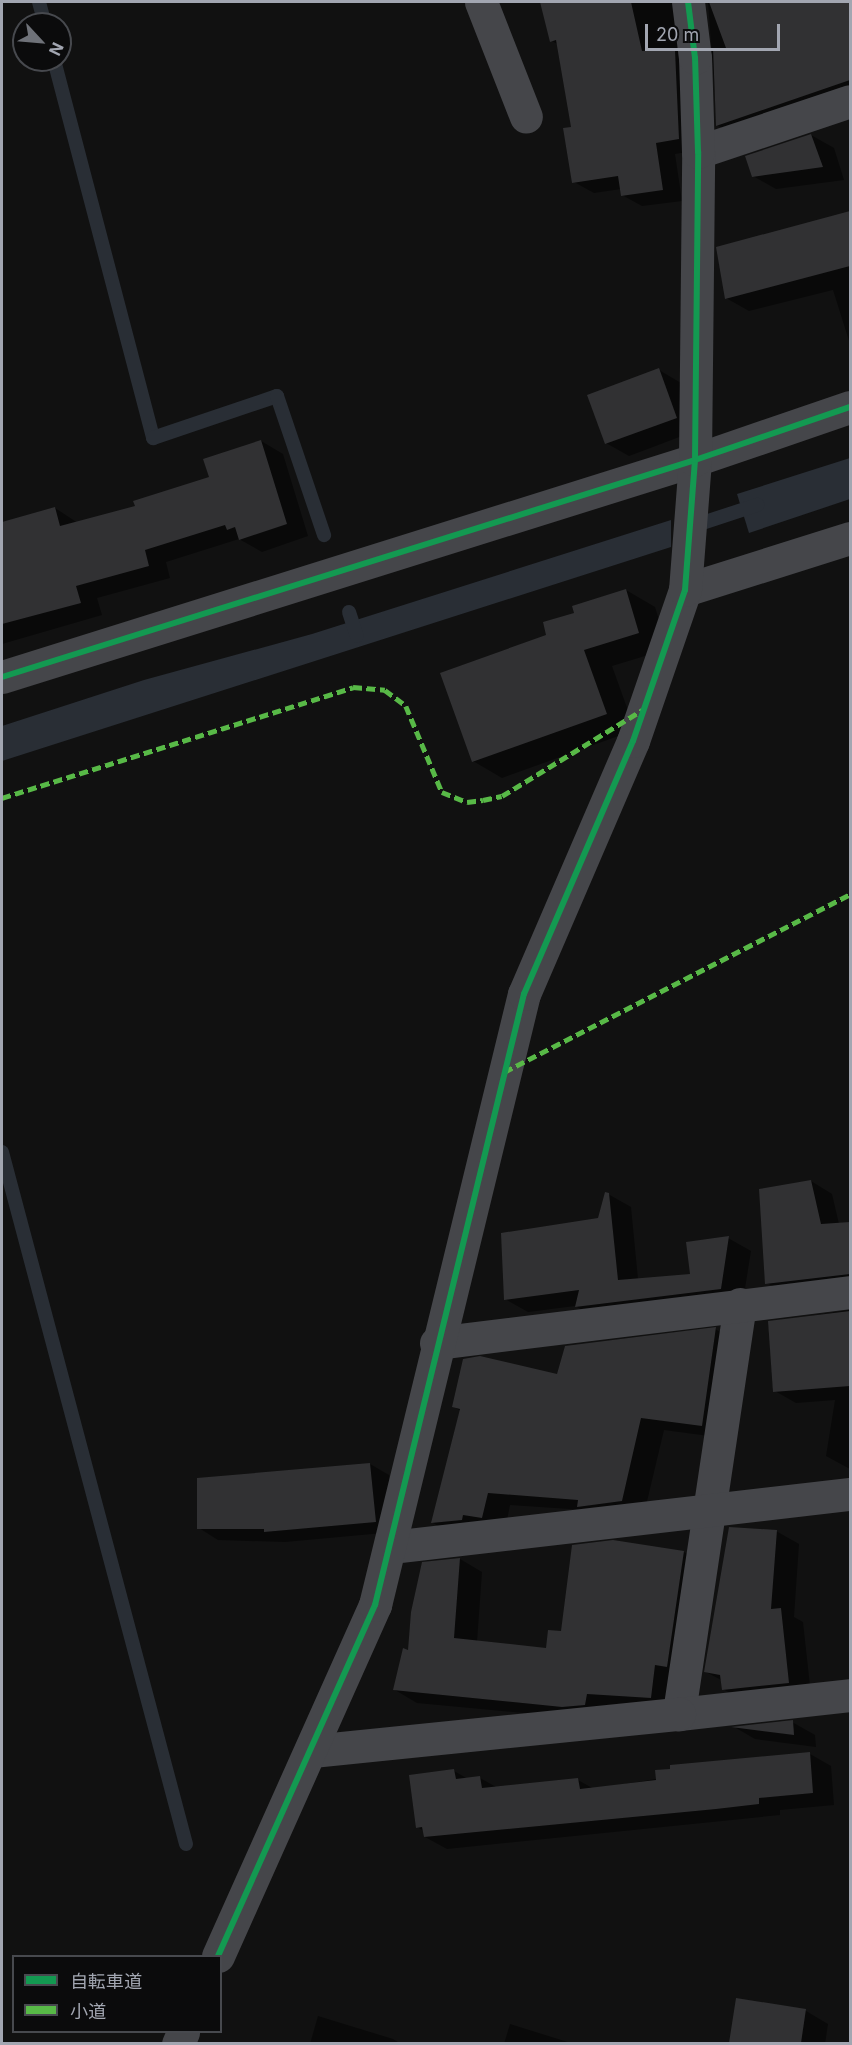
<!DOCTYPE html>
<meta charset="utf-8">
<style>
body{margin:0}
#map{position:relative;width:852px;height:2045px;overflow:hidden;background:#111;font-family:Inter,"Noto Sans JP",sans-serif}
div>[style]{position:absolute}
.water>*{inset:0;background:#292e35}
.shadow>*{inset:0;background:#0007}
.stream>*{height:14px;margin:-7px;padding:0 7px;transform-origin:7px;border-radius:7px;background:#292e35}
.building>*{inset:0;background:#313133}
.minor>*{height:33px;margin:-16.5px;padding:0 16.5px;transform-origin:16.5px;border-radius:16.5px;background:#45464a}
.quiet>*{height:4.5px;margin-top:-2.25px;transform-origin:0;background:repeating-linear-gradient(90deg,#58b947 0 9px,transparent 0 13.5px)}
.cycleway>*{height:6px;margin:-3px;padding:0 3px;transform-origin:3px;border-radius:3px;background:#139951}
span{translate:-50% -50%;white-space:nowrap;text-align:center;line-height:1.15;-webkit-text-stroke:5px #0b0b0c;paint-order:stroke}
.frame{position:absolute;inset:0;border:3px solid #a2a6b1;pointer-events:none}
.legend{position:absolute;left:12px;top:1955px;width:210px;height:78px;box-sizing:border-box;background:#0b0b0c;border:2px solid #47494e;margin:0;padding:8px 10px;list-style:none;font-size:18px;color:#a2a6b1}
.legend li{display:flex;align-items:center;gap:12px;height:30px}
.legend b{width:30px;border:2px solid #47494e}
.north{position:absolute;left:12px;top:12px;width:60px;height:60px;box-sizing:border-box;background:#0b0b0c;border:2px solid #47494e;border-radius:50%;rotate:116deg;font-size:16px;font-weight:700;line-height:24px;text-align:center;color:#a2a6b1}
.north::after{content:'';display:block;margin:auto;width:21px;height:27px;background:#6f7279;clip-path:polygon(50% 0,100% 100%,50% 72%,0 100%)}
.scale{position:absolute;left:645px;top:24px;width:135px;height:27px;box-sizing:border-box;border:3px solid #a2a6b1;border-top:0;padding-left:8px;font-size:18px;line-height:21px;white-space:nowrap;color:#a2a6b1;-webkit-text-stroke:4px #0b0b0c;paint-order:stroke}
</style>
<div id="map">
<div class="water">
<i style="clip-path:polygon(850px 458px,850px 499px,749px 533px,737px 494px)"></i>
<i style="clip-path:polygon(671px 520px,671px 547px,2px 761px,2px 726px,144px 680px,312px 634px)"></i>
</div>
<div class="shadow">
<i style="clip-path:polygon(542px 2px,678px 2px,699px 150px,675px 154px,682px 201px,642px 206px,622px 195px,621px 189px,594px 193px,574px 182px,573px 128px,559px 45px,552px 41px)"></i>
<i style="clip-path:polygon(708px 2px,850px 2px,850px 99px,739px 138px,717px 125px)"></i>
<i style="clip-path:polygon(811px 135px,834px 148px,844px 180px,776px 189px,753px 176px)"></i>
<i style="clip-path:polygon(850px 214px,850px 344px,833px 290px,749px 311px,726px 298px,718px 248px)"></i>
<i style="clip-path:polygon(659px 370px,681px 383px,698px 430px,629px 456px,606px 443px)"></i>
<i style="clip-path:polygon(261px 441px,283px 454px,308px 536px,262px 552px,239px 539px,166px 562px,170px 578px,97px 598px,102px 615px,2px 644px,2px 553px,21px 547px,55px 508px,78px 523px,136px 507px,211px 478px)"></i>
<i style="clip-path:polygon(626px 590px,655px 607px,668px 649px,612px 666px,635px 730px,502px 778px,473px 761px,548px 636px,576px 614px)"></i>
<i style="clip-path:polygon(811px 1181px,832px 1194px,839px 1224px,850px 1223px,850px 1287px,788px 1295px,767px 1283px)"></i>
<i style="clip-path:polygon(608px 1194px,631px 1207px,638px 1279px,691px 1275px,728px 1238px,751px 1251px,743px 1301px,599px 1319px,575px 1306px,528px 1312px,505px 1299px,599px 1219px)"></i>
<i style="clip-path:polygon(850px 1310px,850px 1469px,826px 1456px,835px 1400px,796px 1403px,775px 1391px,770px 1322px)"></i>
<i style="clip-path:polygon(715px 1329px,738px 1342px,724px 1438px,664px 1430px,644px 1514px,510px 1505px,505px 1530px,455px 1536px,433px 1523px,461px 1411px,454px 1407px)"></i>
<i style="clip-path:polygon(370px 1464px,389px 1475px,394px 1532px,285px 1542px,218px 1540px,199px 1528px)"></i>
<i style="clip-path:polygon(776px 1531px,799px 1544px,794px 1617px,803px 1622px,811px 1695px,746px 1702px,723px 1689px,723px 1681px,706px 1672px)"></i>
<i style="clip-path:polygon(684px 1552px,706px 1565px,673px 1710px,586px 1719px,417px 1703px,395px 1690px,410px 1651px,460px 1559px,482px 1572px,477px 1642px,548px 1650px,562px 1633px)"></i>
<i style="clip-path:polygon(792px 1722px,815px 1735px,816px 1747px,755px 1739px,736px 1728px)"></i>
<i style="clip-path:polygon(810px 1754px,831px 1766px,834px 1805px,780px 1810px,780px 1815px,447px 1849px,425px 1837px,424px 1831px,417px 1827px,454px 1771px,468px 1779px,480px 1778px,498px 1788px,578px 1780px,594px 1789px)"></i>
<i style="clip-path:polygon(806px 2011px,828px 2024px,825px 2044px,749px 2044px,732px 2033px)"></i>
<i style="clip-path:polygon(318px 2016px,393px 2039px,401px 2044px,310px 2044px)"></i>
<i style="clip-path:polygon(510px 2024px,574px 2044px,504px 2044px)"></i>
</div>
<div class="stream">
<i style="left:39px;top:2px;width:23px;rotate:75deg"></i>
<i style="left:54px;top:60px;width:391px;rotate:75.3deg"></i>
<i style="left:153px;top:438px;width:131px;rotate:-18.7deg"></i>
<i style="left:277px;top:396px;width:147px;rotate:71.3deg"></i>
<i style="left:690px;top:527px;width:71px;rotate:-18.2deg"></i>
<i style="left:349px;top:612px;width:25px;rotate:72deg"></i>
<i style="left:2px;top:1152px;width:716px;rotate:75.11deg"></i>
</div>
<div class="building">
<i style="clip-path:polygon(540px 2px,631px 2px,642px 51px,675px 50px,679px 139px,656px 143px,663px 190px,621px 196px,618px 176px,572px 183px,563px 128px,571px 127px,556px 40px,550px 42px)"></i>
<i style="clip-path:polygon(709px 2px,850px 2px,850px 80px,716px 126px,713px 48px,726px 48px)"></i>
<i style="clip-path:polygon(811px 134px,823px 167px,752px 177px,745px 156px)"></i>
<i style="clip-path:polygon(850px 211px,850px 266px,725px 299px,716px 247px)"></i>
<i style="clip-path:polygon(659px 368px,677px 418px,605px 444px,587px 395px)"></i>
<i style="clip-path:polygon(261px 440px,287px 524px,239px 540px,235px 527px,227px 530px,225px 525px,145px 550px,149px 566px,76px 586px,81px 603px,2px 624px,2px 522px,55px 507px,60px 526px,135px 506px,133px 501px,209px 477px,203px 459px)"></i>
<i style="clip-path:polygon(626px 589px,639px 633px,584px 650px,607px 714px,472px 762px,440px 673px,546px 635px,543px 622px,574px 613px,572px 606px)"></i>
<i style="clip-path:polygon(811px 1180px,821px 1224px,850px 1222px,850px 1274px,765px 1284px,759px 1189px)"></i>
<i style="clip-path:polygon(605px 1192px,609px 1193px,618px 1280px,690px 1274px,686px 1242px,729px 1236px,721px 1289px,575px 1307px,579px 1290px,504px 1300px,501px 1233px,598px 1218px)"></i>
<i style="clip-path:polygon(850px 1311px,850px 1386px,773px 1392px,768px 1321px)"></i>
<i style="clip-path:polygon(716px 1327px,702px 1426px,641px 1418px,622px 1501px,577px 1507px,578px 1500px,488px 1493px,482px 1518px,463px 1515px,462px 1520px,431px 1523px,460px 1409px,452px 1407px,463px 1359px,480px 1356px,557px 1374px,565px 1346px)"></i>
<i style="clip-path:polygon(370px 1463px,376px 1522px,264px 1532px,264px 1529px,197px 1529px,197px 1478px)"></i>
<i style="clip-path:polygon(729px 1527px,777px 1530px,771px 1609px,781px 1608px,789px 1683px,722px 1690px,720px 1675px,704px 1672px)"></i>
<i style="clip-path:polygon(613px 1540px,684px 1551px,667px 1667px,655px 1665px,651px 1698px,587px 1694px,585px 1705px,562px 1707px,393px 1690px,403px 1648px,408px 1650px,411px 1612px,422px 1562px,460px 1558px,454px 1638px,546px 1648px,548px 1630px,561px 1631px,572px 1545px)"></i>
<i style="clip-path:polygon(793px 1720px,794px 1735px,731px 1727px)"></i>
<i style="clip-path:polygon(810px 1752px,813px 1793px,759px 1798px,759px 1804px,716px 1809px,424px 1837px,422px 1827px,416px 1828px,409px 1775px,454px 1769px,456px 1779px,480px 1776px,482px 1788px,578px 1778px,580px 1789px,656px 1780px,655px 1770px,670px 1769px,670px 1765px)"></i>
<i style="clip-path:polygon(736px 1998px,806px 2009px,801px 2043px,729px 2043px)"></i>
</div>
<div class="minor">
<i style="left:481px;top:2px;width:123px;rotate:68.6deg"></i>
<i style="left:698px;top:152px;width:160px;rotate:-18.5deg"></i>
<i style="left:685px;top:590px;width:173px;rotate:-17.5deg"></i>
<i style="left:2px;top:677px;width:726px;rotate:-17.39deg"></i>
<i style="left:695px;top:460px;width:164px;rotate:-18.9deg"></i>
<i style="left:740px;top:1304px;width:415px;rotate:98.5deg"></i>
<i style="left:679px;top:1714px;width:172px;rotate:-6.3deg"></i>
<i style="left:436px;top:1343px;width:417px;rotate:-7deg"></i>
<i style="left:391px;top:1547px;width:462px;rotate:-6.6deg"></i>
<i style="left:312px;top:1751px;width:369px;rotate:-5.8deg"></i>
<i style="left:218px;top:1956px;width:385px;rotate:-65.9deg"></i>
<i style="left:375px;top:1605px;width:629px;rotate:-76.3deg"></i>
<i style="left:524px;top:994px;width:275px;rotate:-66.7deg"></i>
<i style="left:633px;top:741px;width:160px;rotate:-71deg"></i>
<i style="left:685px;top:590px;width:130px;rotate:-85.6deg"></i>
<i style="left:695px;top:460px;width:308px;rotate:-89.4deg"></i>
<i style="left:698px;top:152px;width:94px;rotate:-91.8deg"></i>
<i style="left:695px;top:58px;width:56px;rotate:-97.1deg"></i>
<i style="left:178px;top:2044px;width:13px;rotate:-67deg"></i>
</div>
<div class="quiet">
<i style="left:2px;top:798px;width:368px;rotate:-17.5deg"></i>
<i style="left:353px;top:687px;width:32px;rotate:5deg"></i>
<i style="left:385px;top:690px;width:26px;rotate:37deg"></i>
<i style="left:406px;top:706px;width:93px;rotate:67.3deg"></i>
<i style="left:442px;top:792px;width:27px;rotate:22deg"></i>
<i style="left:467px;top:802px;width:16px;rotate:-7deg"></i>
<i style="left:483px;top:800px;width:19px;rotate:-12deg"></i>
<i style="left:502px;top:796px;width:167px;rotate:-31.5deg"></i>
<i style="left:504px;top:1072px;width:389px;rotate:-27.2deg"></i>
</div>
<div class="cycleway">
<i style="left:2px;top:677px;width:726px;rotate:-17.39deg"></i>
<i style="left:695px;top:460px;width:164px;rotate:-18.9deg"></i>
<i style="left:218px;top:1956px;width:385px;rotate:-65.9deg"></i>
<i style="left:375px;top:1605px;width:629px;rotate:-76.3deg"></i>
<i style="left:524px;top:994px;width:275px;rotate:-66.7deg"></i>
<i style="left:633px;top:741px;width:160px;rotate:-71deg"></i>
<i style="left:685px;top:590px;width:130px;rotate:-85.6deg"></i>
<i style="left:695px;top:460px;width:308px;rotate:-89.4deg"></i>
<i style="left:698px;top:152px;width:94px;rotate:-91.8deg"></i>
<i style="left:695px;top:58px;width:56px;rotate:-97.1deg"></i>
</div>
<div class="frame"></div>
<ul class="legend">
<li><b style="height:8px;background:#139951"></b>自転車道</li>
<li><b style="height:8px;background:#58b947"></b>小道</li>
</ul>
<div class="north">N</div>
<div class="scale">20 m</div>
</div>
